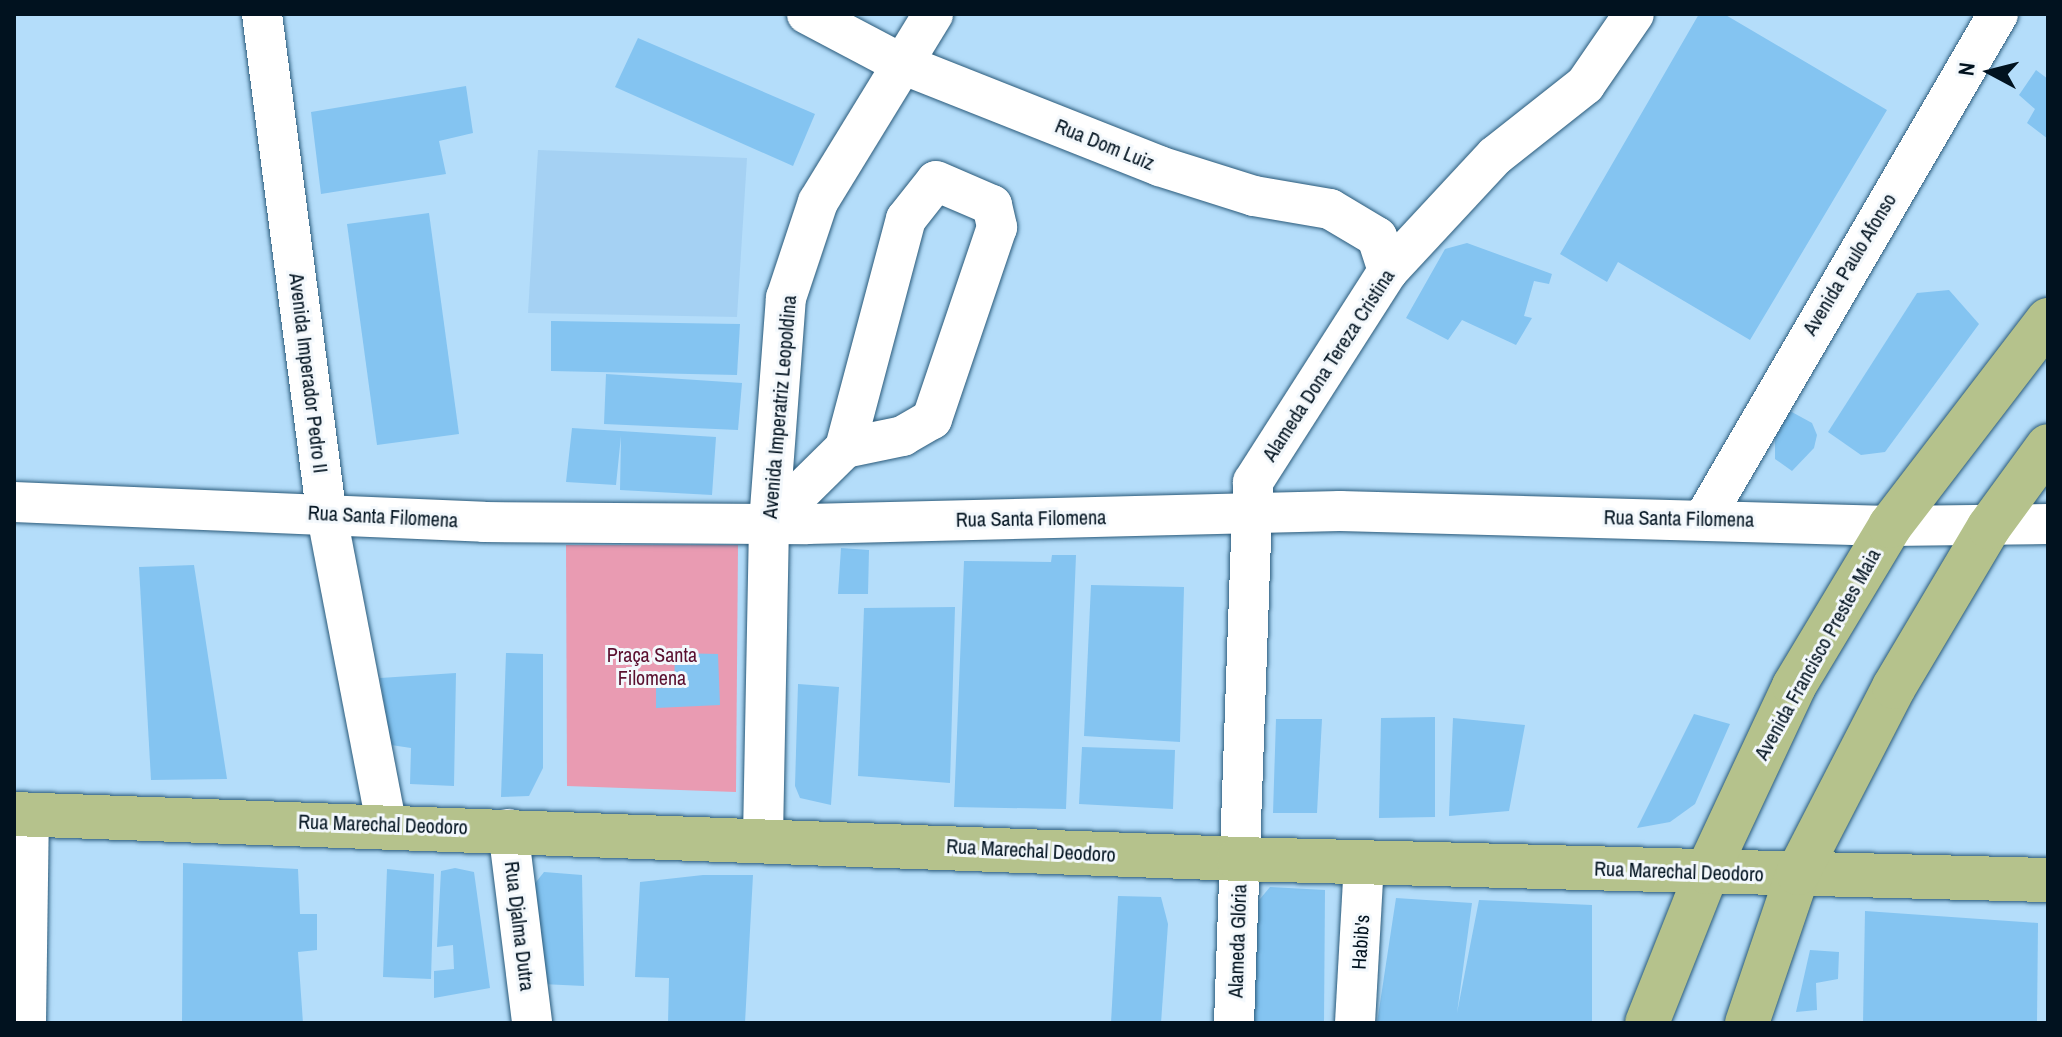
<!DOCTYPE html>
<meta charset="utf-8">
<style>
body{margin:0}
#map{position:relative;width:2062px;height:1037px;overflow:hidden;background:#b4ddfa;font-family:"Archivo Narrow",sans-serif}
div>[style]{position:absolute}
.built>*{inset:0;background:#a5d1f3}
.green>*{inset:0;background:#e99bb2}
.building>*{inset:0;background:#84c4f1}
.roads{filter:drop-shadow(0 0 2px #2a5a7a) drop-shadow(0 0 2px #2a5a7a)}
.minor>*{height:40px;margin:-20px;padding:0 20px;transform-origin:20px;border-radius:20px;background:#fff}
.major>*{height:44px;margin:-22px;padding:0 22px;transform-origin:22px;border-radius:22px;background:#b5c28c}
span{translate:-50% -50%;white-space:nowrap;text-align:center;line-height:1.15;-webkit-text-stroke:6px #f3f8fc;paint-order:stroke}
.street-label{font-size:20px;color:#01121f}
.park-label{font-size:20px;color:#5a0f2f}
.frame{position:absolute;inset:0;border:16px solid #01121f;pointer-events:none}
.north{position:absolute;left:1950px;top:32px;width:80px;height:80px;-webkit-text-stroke:6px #f3f8fc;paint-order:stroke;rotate:277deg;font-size:22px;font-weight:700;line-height:32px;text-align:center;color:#01121f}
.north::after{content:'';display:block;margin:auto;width:28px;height:36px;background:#01121f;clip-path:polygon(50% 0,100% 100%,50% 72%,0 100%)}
</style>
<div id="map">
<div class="built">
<i style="clip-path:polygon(538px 150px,747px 158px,737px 317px,528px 313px)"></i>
</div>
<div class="green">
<i style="clip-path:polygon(566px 545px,738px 545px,736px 792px,567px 786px)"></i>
</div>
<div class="building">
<i style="clip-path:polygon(1699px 14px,1724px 14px,1887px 110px,1750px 340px,1618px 262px,1607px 282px,1560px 254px)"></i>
<i style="clip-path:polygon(638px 38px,815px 114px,793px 166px,615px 87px)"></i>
<i style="clip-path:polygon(2036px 70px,2048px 79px,2048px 139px,2027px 123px,2035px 109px,2019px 95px)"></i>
<i style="clip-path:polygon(466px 86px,473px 133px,439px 141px,446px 174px,321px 194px,311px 112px)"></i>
<i style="clip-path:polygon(429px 213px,459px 434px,377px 445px,347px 224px)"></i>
<i style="clip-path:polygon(1467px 243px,1552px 274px,1549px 284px,1534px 281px,1524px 316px,1532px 318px,1516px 345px,1462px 320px,1448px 340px,1406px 318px,1445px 249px)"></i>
<i style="clip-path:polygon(1949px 290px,1979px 324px,1885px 452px,1861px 455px,1828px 432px,1917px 293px)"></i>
<i style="clip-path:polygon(551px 321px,740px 324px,737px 375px,551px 371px)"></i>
<i style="clip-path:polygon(606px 374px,742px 383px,738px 430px,604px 424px)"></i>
<i style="clip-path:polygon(1790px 411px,1812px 423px,1817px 435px,1814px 448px,1792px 471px,1775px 459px,1775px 438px)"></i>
<i style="clip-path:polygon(572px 428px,716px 437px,712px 495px,620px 490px,621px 436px,616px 485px,566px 482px)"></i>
<i style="clip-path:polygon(841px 548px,869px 550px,868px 594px,838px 594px)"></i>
<i style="clip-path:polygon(1052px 555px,1076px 555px,1066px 809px,954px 807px,964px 561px,1051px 562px)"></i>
<i style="clip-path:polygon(194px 565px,227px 779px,151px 780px,139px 567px)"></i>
<i style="clip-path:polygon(1091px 585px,1184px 587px,1180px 742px,1084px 736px)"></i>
<i style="clip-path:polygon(955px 607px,950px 783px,858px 776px,864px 608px)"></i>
<i style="clip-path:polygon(506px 653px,543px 654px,543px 768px,529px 796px,501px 797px)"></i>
<i style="clip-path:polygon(675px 653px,718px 654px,720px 705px,656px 708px,656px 688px,674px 688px)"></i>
<i style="clip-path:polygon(456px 673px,454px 786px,410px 784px,411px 748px,391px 745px,380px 678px)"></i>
<i style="clip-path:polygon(798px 684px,839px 687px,831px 805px,800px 798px,795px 786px)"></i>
<i style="clip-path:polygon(1694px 714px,1730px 724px,1695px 804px,1670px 822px,1637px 828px)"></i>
<i style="clip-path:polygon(1435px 717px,1435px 817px,1379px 818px,1381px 718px)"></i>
<i style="clip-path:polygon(1453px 718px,1525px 725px,1509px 811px,1449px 816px)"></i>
<i style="clip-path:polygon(1276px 719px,1322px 719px,1317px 813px,1273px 813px)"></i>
<i style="clip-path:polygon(1082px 747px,1175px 750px,1173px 809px,1079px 804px)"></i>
<i style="clip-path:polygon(183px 863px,298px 869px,300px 914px,317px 914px,317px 950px,298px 952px,303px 1023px,182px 1023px)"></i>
<i style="clip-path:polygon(455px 868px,474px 872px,490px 988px,434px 998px,434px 971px,454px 969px,453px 945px,437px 947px,441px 871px)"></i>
<i style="clip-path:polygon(387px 869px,434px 874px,431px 979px,383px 977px)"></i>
<i style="clip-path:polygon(544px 872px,582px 875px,584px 986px,542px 984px,529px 891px)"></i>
<i style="clip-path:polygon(703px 875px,753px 875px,745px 1023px,668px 1023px,669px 978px,635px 977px,640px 882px)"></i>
<i style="clip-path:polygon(1270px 887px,1325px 890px,1324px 1023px,1254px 1023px,1255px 905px)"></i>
<i style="clip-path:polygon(1118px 896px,1161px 897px,1168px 924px,1161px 1023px,1111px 1023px)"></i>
<i style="clip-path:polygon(1396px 898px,1472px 903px,1457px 1013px,1479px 900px,1592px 905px,1592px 1023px,1377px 1023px)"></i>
<i style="clip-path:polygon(1865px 911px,2038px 923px,2037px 1023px,1863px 1023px)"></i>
<i style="clip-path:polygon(1810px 950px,1839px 952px,1838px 979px,1816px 983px,1817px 1010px,1796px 1012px)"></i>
</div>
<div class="roads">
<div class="minor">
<i style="left:262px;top:14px;width:501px;rotate:82.66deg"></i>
<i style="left:326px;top:511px;width:318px;rotate:79.1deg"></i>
<i style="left:807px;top:14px;width:107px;rotate:27.8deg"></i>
<i style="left:902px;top:64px;width:277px;rotate:21.6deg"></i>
<i style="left:1159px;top:166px;width:100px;rotate:17.5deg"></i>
<i style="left:1254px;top:196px;width:77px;rotate:9.7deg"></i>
<i style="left:1330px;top:209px;width:55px;rotate:30.8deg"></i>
<i style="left:1377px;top:237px;width:36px;rotate:72deg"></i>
<i style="left:14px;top:502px;width:470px;rotate:2.4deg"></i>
<i style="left:484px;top:522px;width:323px;rotate:0.4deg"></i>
<i style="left:807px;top:524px;width:533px;rotate:-1.4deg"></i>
<i style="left:1340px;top:511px;width:550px;rotate:1.56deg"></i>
<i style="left:1890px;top:526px;width:158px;rotate:-0.7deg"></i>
<i style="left:1705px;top:517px;width:582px;rotate:-59.78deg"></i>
<i style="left:769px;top:523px;width:107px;rotate:-44.6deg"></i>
<i style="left:845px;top:448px;width:237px;rotate:-75.1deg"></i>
<i style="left:906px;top:219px;width:48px;rotate:-51.7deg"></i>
<i style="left:936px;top:181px;width:61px;rotate:23.2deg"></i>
<i style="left:992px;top:205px;width:23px;rotate:77deg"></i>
<i style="left:997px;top:227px;width:203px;rotate:108.7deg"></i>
<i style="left:932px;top:419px;width:34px;rotate:150deg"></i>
<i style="left:903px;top:436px;width:59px;rotate:168.3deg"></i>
<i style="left:508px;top:829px;width:195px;rotate:82.9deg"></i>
<i style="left:763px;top:837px;width:314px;rotate:-88.9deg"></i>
<i style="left:769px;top:523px;width:226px;rotate:-85.7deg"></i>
<i style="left:786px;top:298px;width:101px;rotate:-71.6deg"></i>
<i style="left:818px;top:202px;width:220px;rotate:-58.5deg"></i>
<i style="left:26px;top:1023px;width:209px;rotate:-89.2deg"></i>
<i style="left:1234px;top:1023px;width:541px;rotate:-87.99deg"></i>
<i style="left:1253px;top:482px;width:250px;rotate:-57.4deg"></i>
<i style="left:1388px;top:271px;width:157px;rotate:-47.1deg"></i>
<i style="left:1495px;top:156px;width:115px;rotate:-38.3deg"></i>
<i style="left:1585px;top:85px;width:86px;rotate:-55.4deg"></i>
<i style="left:1355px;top:1023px;width:162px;rotate:-86.8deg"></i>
</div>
<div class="major">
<i style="left:14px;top:814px;width:1226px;rotate:2.1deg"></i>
<i style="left:1239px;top:859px;width:809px;rotate:1.49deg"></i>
<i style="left:1647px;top:1023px;width:162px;rotate:-68.3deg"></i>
<i style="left:1707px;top:872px;width:205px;rotate:-64.9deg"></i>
<i style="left:1794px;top:686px;width:187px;rotate:-59deg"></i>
<i style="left:1890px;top:526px;width:260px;rotate:-52.5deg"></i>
<i style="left:1747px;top:1023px;width:158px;rotate:-71.2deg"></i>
<i style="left:1798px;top:873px;width:209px;rotate:-62.7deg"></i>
<i style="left:1894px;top:687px;width:186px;rotate:-59.3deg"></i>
<i style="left:1989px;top:527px;width:100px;rotate:-53.9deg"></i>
</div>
</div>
<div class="street-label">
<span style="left:1105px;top:144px;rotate:22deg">Rua Dom Luiz</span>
<span style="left:1849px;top:264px;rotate:-59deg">Avenida Paulo Afonso</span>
<span style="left:1328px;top:365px;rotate:-57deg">Alameda Dona Tereza Cristina</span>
<span style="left:309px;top:373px;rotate:83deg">Avenida Imperador Pedro II</span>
<span style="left:779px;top:407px;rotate:-85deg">Avenida Imperatriz Leopoldina</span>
<span style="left:383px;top:516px;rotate:3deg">Rua Santa Filomena</span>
<span style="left:1031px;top:518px;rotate:-1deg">Rua Santa Filomena</span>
<span style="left:1679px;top:518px;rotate:1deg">Rua Santa Filomena</span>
<span style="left:1817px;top:654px;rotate:-61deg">Avenida Francisco Prestes Maia</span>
<span style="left:383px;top:824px;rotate:2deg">Rua Marechal Deodoro</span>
<span style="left:1031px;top:850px;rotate:3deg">Rua Marechal Deodoro</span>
<span style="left:1679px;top:871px;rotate:2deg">Rua Marechal Deodoro</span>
<span style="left:520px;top:926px;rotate:83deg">Rua Djalma Dutra</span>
<span style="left:1237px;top:941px;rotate:-88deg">Alameda Glória</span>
<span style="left:1360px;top:942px;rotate:-86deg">Habib's</span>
</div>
<div class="park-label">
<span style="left:652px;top:666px">Praça Santa<br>Filomena</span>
</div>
<div class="frame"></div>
<div class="north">N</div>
</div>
